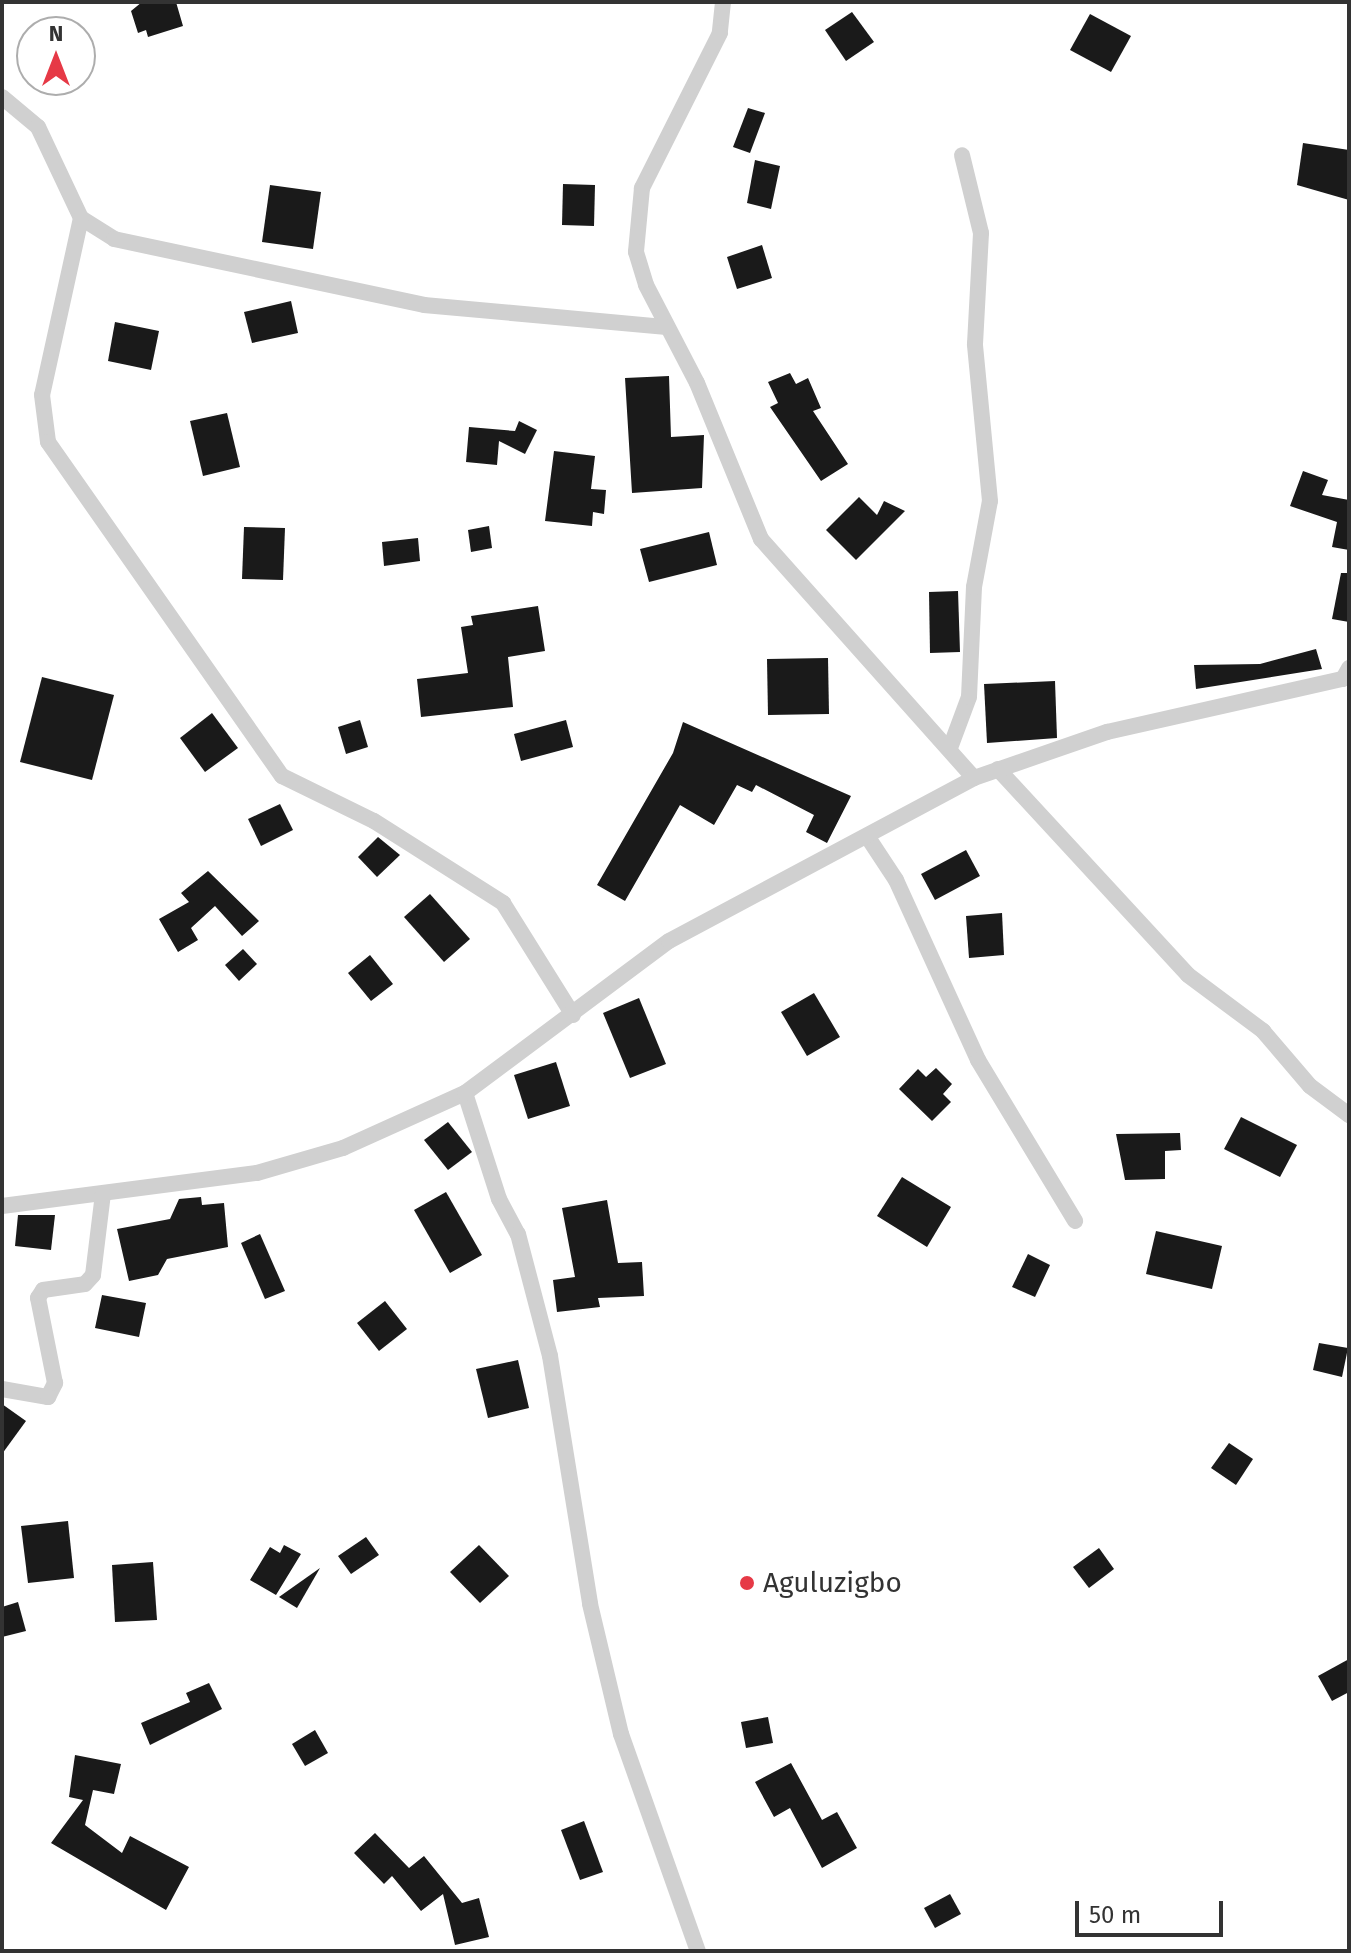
<!DOCTYPE html>
<style>
body{margin:0}
#map{position:relative;width:1351px;height:1953px;overflow:hidden;background:#fff;font-family:"Fira Sans",sans-serif}
div>[style]{position:absolute}
.building>*{inset:0;background:#1a1a1a}
.minor>*{height:16px;margin:-8px;padding:0 8px;transform-origin:8px;border-radius:8px;background:#d0d0d0}
.dots>*{width:22px;height:22px;translate:-50% -50%;box-sizing:border-box;border:4px solid #fff;border-radius:50%}
span{translate:-50% -50%;white-space:nowrap;text-align:center;line-height:1.15;-webkit-text-stroke:8px #fff;paint-order:stroke}
.poi-label{font-size:28px;color:#333}
.left{translate:0 -50%;text-align:left}
.frame{position:absolute;inset:0;border:4px solid #333;pointer-events:none}
.north{position:absolute;left:16px;top:16px;width:80px;height:80px;box-sizing:border-box;background:#fff;border:2px solid #adadad;border-radius:50%;rotate:0deg;font-size:22px;font-weight:700;line-height:32px;text-align:center;color:#333}
.north::after{content:'';display:block;margin:auto;width:28px;height:36px;background:#e63946;clip-path:polygon(50% 0,100% 100%,50% 72%,0 100%)}
.scale{position:absolute;left:1075px;top:1901px;width:148px;height:36px;box-sizing:border-box;border:4px solid #333;border-top:0;padding-left:10px;font-size:24px;line-height:28px;white-space:nowrap;color:#333;-webkit-text-stroke:6px #fff;paint-order:stroke}
</style>
<div id="map">
<div class="building">
<i style="clip-path:polygon(142px 2px,176px 2px,183px 26px,148px 37px,146px 30px,138px 33px,131px 11px)"></i>
<i style="clip-path:polygon(852px 12px,874px 42px,846px 61px,825px 30px)"></i>
<i style="clip-path:polygon(1090px 14px,1131px 36px,1111px 72px,1070px 50px)"></i>
<i style="clip-path:polygon(748px 108px,765px 113px,750px 153px,733px 147px)"></i>
<i style="clip-path:polygon(1303px 143px,1349px 150px,1349px 200px,1297px 185px)"></i>
<i style="clip-path:polygon(755px 160px,780px 166px,771px 209px,747px 203px)"></i>
<i style="clip-path:polygon(563px 184px,595px 185px,594px 226px,562px 225px)"></i>
<i style="clip-path:polygon(270px 185px,321px 192px,313px 249px,262px 242px)"></i>
<i style="clip-path:polygon(762px 245px,772px 278px,737px 289px,727px 257px)"></i>
<i style="clip-path:polygon(291px 301px,298px 333px,252px 343px,244px 312px)"></i>
<i style="clip-path:polygon(115px 322px,159px 331px,151px 370px,108px 361px)"></i>
<i style="clip-path:polygon(790px 373px,796px 384px,808px 378px,821px 408px,813px 411px,848px 464px,821px 481px,770px 407px,778px 403px,768px 382px)"></i>
<i style="clip-path:polygon(669px 376px,671px 437px,704px 435px,702px 488px,632px 493px,625px 378px)"></i>
<i style="clip-path:polygon(227px 413px,240px 467px,203px 476px,190px 421px)"></i>
<i style="clip-path:polygon(519px 421px,537px 430px,525px 454px,499px 441px,497px 465px,466px 462px,469px 427px,515px 431px)"></i>
<i style="clip-path:polygon(554px 451px,595px 456px,591px 489px,606px 490px,604px 514px,593px 512px,592px 526px,545px 521px)"></i>
<i style="clip-path:polygon(1303px 471px,1328px 480px,1322px 495px,1349px 500px,1349px 550px,1332px 547px,1337px 522px,1290px 506px)"></i>
<i style="clip-path:polygon(859px 497px,877px 515px,884px 501px,905px 511px,856px 560px,826px 530px)"></i>
<i style="clip-path:polygon(489px 526px,492px 548px,471px 552px,468px 530px)"></i>
<i style="clip-path:polygon(244px 527px,285px 528px,283px 580px,242px 579px)"></i>
<i style="clip-path:polygon(709px 532px,717px 565px,649px 582px,640px 549px)"></i>
<i style="clip-path:polygon(418px 538px,420px 561px,384px 566px,382px 542px)"></i>
<i style="clip-path:polygon(1341px 573px,1349px 573px,1349px 622px,1332px 619px)"></i>
<i style="clip-path:polygon(958px 591px,960px 652px,930px 653px,929px 592px)"></i>
<i style="clip-path:polygon(538px 606px,545px 651px,508px 657px,513px 707px,421px 717px,417px 679px,468px 673px,461px 627px,473px 625px,471px 616px)"></i>
<i style="clip-path:polygon(1316px 649px,1322px 669px,1196px 689px,1194px 665px,1260px 664px)"></i>
<i style="clip-path:polygon(828px 658px,829px 714px,768px 715px,767px 659px)"></i>
<i style="clip-path:polygon(42px 677px,114px 695px,92px 780px,20px 762px)"></i>
<i style="clip-path:polygon(1055px 681px,1057px 738px,987px 743px,984px 684px)"></i>
<i style="clip-path:polygon(212px 713px,238px 748px,205px 772px,180px 738px)"></i>
<i style="clip-path:polygon(360px 720px,368px 747px,346px 754px,338px 727px)"></i>
<i style="clip-path:polygon(566px 720px,573px 747px,521px 761px,514px 734px)"></i>
<i style="clip-path:polygon(683px 722px,851px 796px,827px 843px,806px 832px,814px 815px,756px 785px,752px 792px,737px 785px,714px 825px,680px 805px,625px 901px,597px 885px,673px 753px)"></i>
<i style="clip-path:polygon(280px 804px,293px 830px,261px 846px,248px 819px)"></i>
<i style="clip-path:polygon(378px 837px,400px 855px,377px 877px,358px 857px)"></i>
<i style="clip-path:polygon(966px 850px,980px 876px,935px 900px,921px 874px)"></i>
<i style="clip-path:polygon(208px 871px,259px 921px,242px 936px,215px 906px,191px 928px,198px 940px,178px 952px,159px 919px,189px 902px,181px 893px)"></i>
<i style="clip-path:polygon(430px 894px,470px 939px,444px 962px,404px 917px)"></i>
<i style="clip-path:polygon(1002px 913px,1004px 955px,969px 958px,966px 916px)"></i>
<i style="clip-path:polygon(243px 949px,257px 964px,239px 981px,225px 965px)"></i>
<i style="clip-path:polygon(370px 955px,393px 984px,371px 1001px,348px 973px)"></i>
<i style="clip-path:polygon(814px 993px,840px 1037px,807px 1056px,781px 1012px)"></i>
<i style="clip-path:polygon(639px 998px,666px 1064px,630px 1078px,603px 1013px)"></i>
<i style="clip-path:polygon(556px 1062px,570px 1106px,528px 1119px,514px 1075px)"></i>
<i style="clip-path:polygon(936px 1068px,952px 1084px,943px 1094px,951px 1102px,932px 1121px,899px 1089px,918px 1069px,926px 1077px)"></i>
<i style="clip-path:polygon(1241px 1117px,1297px 1145px,1280px 1177px,1224px 1149px)"></i>
<i style="clip-path:polygon(448px 1122px,472px 1152px,448px 1170px,424px 1140px)"></i>
<i style="clip-path:polygon(1180px 1133px,1181px 1150px,1165px 1151px,1165px 1179px,1125px 1180px,1116px 1134px)"></i>
<i style="clip-path:polygon(902px 1177px,951px 1207px,927px 1247px,877px 1216px)"></i>
<i style="clip-path:polygon(446px 1192px,482px 1255px,450px 1273px,414px 1210px)"></i>
<i style="clip-path:polygon(201px 1197px,202px 1205px,224px 1203px,228px 1247px,167px 1259px,158px 1275px,129px 1281px,117px 1229px,170px 1219px,179px 1199px)"></i>
<i style="clip-path:polygon(607px 1200px,618px 1263px,642px 1262px,644px 1296px,598px 1298px,600px 1307px,557px 1312px,553px 1280px,575px 1277px,562px 1208px)"></i>
<i style="clip-path:polygon(18px 1215px,55px 1215px,51px 1250px,15px 1246px)"></i>
<i style="clip-path:polygon(1156px 1231px,1222px 1246px,1212px 1289px,1146px 1274px)"></i>
<i style="clip-path:polygon(260px 1234px,285px 1291px,265px 1299px,241px 1243px)"></i>
<i style="clip-path:polygon(1028px 1254px,1050px 1265px,1035px 1297px,1012px 1287px)"></i>
<i style="clip-path:polygon(102px 1295px,146px 1303px,139px 1337px,95px 1328px)"></i>
<i style="clip-path:polygon(385px 1301px,407px 1329px,379px 1351px,357px 1323px)"></i>
<i style="clip-path:polygon(1319px 1343px,1348px 1348px,1342px 1377px,1313px 1370px)"></i>
<i style="clip-path:polygon(518px 1360px,529px 1408px,488px 1418px,476px 1369px)"></i>
<i style="clip-path:polygon(2px 1404px,26px 1421px,2px 1454px)"></i>
<i style="clip-path:polygon(1229px 1443px,1253px 1459px,1236px 1485px,1211px 1468px)"></i>
<i style="clip-path:polygon(68px 1521px,74px 1578px,28px 1583px,21px 1526px)"></i>
<i style="clip-path:polygon(366px 1537px,379px 1555px,351px 1574px,338px 1556px)"></i>
<i style="clip-path:polygon(284px 1545px,301px 1554px,276px 1595px,250px 1580px,270px 1547px,280px 1553px)"></i>
<i style="clip-path:polygon(479px 1545px,509px 1576px,480px 1603px,450px 1572px)"></i>
<i style="clip-path:polygon(1099px 1548px,1114px 1569px,1089px 1588px,1073px 1567px)"></i>
<i style="clip-path:polygon(153px 1562px,157px 1620px,115px 1622px,112px 1565px)"></i>
<i style="clip-path:polygon(320px 1568px,297px 1608px,279px 1597px)"></i>
<i style="clip-path:polygon(18px 1602px,26px 1631px,2px 1637px,2px 1607px)"></i>
<i style="clip-path:polygon(1349px 1659px,1349px 1692px,1332px 1701px,1318px 1676px)"></i>
<i style="clip-path:polygon(209px 1683px,222px 1709px,150px 1745px,141px 1723px,190px 1702px,186px 1693px)"></i>
<i style="clip-path:polygon(768px 1717px,773px 1743px,746px 1748px,741px 1722px)"></i>
<i style="clip-path:polygon(315px 1730px,328px 1753px,305px 1766px,292px 1744px)"></i>
<i style="clip-path:polygon(75px 1755px,121px 1764px,114px 1794px,93px 1790px,85px 1825px,122px 1853px,130px 1836px,189px 1867px,166px 1910px,51px 1843px,83px 1800px,69px 1797px)"></i>
<i style="clip-path:polygon(791px 1763px,822px 1820px,837px 1812px,857px 1848px,822px 1868px,790px 1808px,774px 1817px,755px 1782px)"></i>
<i style="clip-path:polygon(584px 1821px,603px 1872px,580px 1880px,561px 1830px)"></i>
<i style="clip-path:polygon(375px 1833px,409px 1868px,424px 1856px,462px 1903px,479px 1898px,489px 1937px,455px 1945px,443px 1894px,421px 1911px,392px 1876px,384px 1884px,354px 1853px)"></i>
<i style="clip-path:polygon(950px 1894px,961px 1914px,935px 1928px,924px 1908px)"></i>
</div>
<div class="minor">
<i style="left:723px;top:2px;width:31px;rotate:96deg"></i>
<i style="left:720px;top:33px;width:174px;rotate:116.7deg"></i>
<i style="left:642px;top:188px;width:64px;rotate:95.4deg"></i>
<i style="left:636px;top:252px;width:34px;rotate:73deg"></i>
<i style="left:646px;top:285px;width:110px;rotate:62.5deg"></i>
<i style="left:697px;top:383px;width:169px;rotate:67.7deg"></i>
<i style="left:761px;top:539px;width:320px;rotate:48.3deg"></i>
<i style="left:2px;top:97px;width:47px;rotate:39.8deg"></i>
<i style="left:38px;top:127px;width:101px;rotate:64.7deg"></i>
<i style="left:81px;top:218px;width:39px;rotate:32deg"></i>
<i style="left:114px;top:239px;width:317px;rotate:12deg"></i>
<i style="left:424px;top:305px;width:241px;rotate:5.2deg"></i>
<i style="left:81px;top:218px;width:181px;rotate:102.4deg"></i>
<i style="left:42px;top:395px;width:47px;rotate:82.7deg"></i>
<i style="left:48px;top:442px;width:408px;rotate:55deg"></i>
<i style="left:282px;top:776px;width:102px;rotate:26.1deg"></i>
<i style="left:374px;top:821px;width:153px;rotate:32.4deg"></i>
<i style="left:503px;top:903px;width:132px;rotate:58deg"></i>
<i style="left:950px;top:748px;width:54px;rotate:-69.6deg"></i>
<i style="left:969px;top:697px;width:110px;rotate:-87.4deg"></i>
<i style="left:974px;top:587px;width:87px;rotate:-79.5deg"></i>
<i style="left:990px;top:501px;width:158px;rotate:-95.5deg"></i>
<i style="left:975px;top:344px;width:111px;rotate:-86.9deg"></i>
<i style="left:981px;top:233px;width:80px;rotate:-103.7deg"></i>
<i style="left:998px;top:769px;width:280px;rotate:47.3deg"></i>
<i style="left:1188px;top:975px;width:94px;rotate:36.7deg"></i>
<i style="left:1263px;top:1031px;width:72px;rotate:49.5deg"></i>
<i style="left:1310px;top:1086px;width:49px;rotate:36.6deg"></i>
<i style="left:867px;top:836px;width:53px;rotate:56.6deg"></i>
<i style="left:896px;top:880px;width:198px;rotate:65.5deg"></i>
<i style="left:978px;top:1060px;width:188px;rotate:58.9deg"></i>
<i style="left:465px;top:1093px;width:111px;rotate:72.2deg"></i>
<i style="left:499px;top:1199px;width:40px;rotate:62deg"></i>
<i style="left:518px;top:1234px;width:126px;rotate:75.3deg"></i>
<i style="left:550px;top:1356px;width:251px;rotate:80.8deg"></i>
<i style="left:590px;top:1604px;width:134px;rotate:76.6deg"></i>
<i style="left:621px;top:1734px;width:230px;rotate:70.5deg"></i>
<i style="left:2px;top:1206px;width:257px;rotate:-7.4deg"></i>
<i style="left:257px;top:1173px;width:90px;rotate:-16.2deg"></i>
<i style="left:343px;top:1148px;width:134px;rotate:-24.3deg"></i>
<i style="left:465px;top:1093px;width:254px;rotate:-36.7deg"></i>
<i style="left:669px;top:941px;width:346px;rotate:-28.1deg"></i>
<i style="left:974px;top:778px;width:141px;rotate:-19.1deg"></i>
<i style="left:1107px;top:732px;width:242px;rotate:-12.7deg"></i>
<i style="left:1343px;top:679px;width:13px;rotate:-61deg"></i>
<i style="left:2px;top:1389px;width:47px;rotate:9.9deg"></i>
<i style="left:48px;top:1397px;width:16px;rotate:-63deg"></i>
<i style="left:55px;top:1383px;width:87px;rotate:-101.3deg"></i>
<i style="left:38px;top:1298px;width:9px;rotate:-58deg"></i>
<i style="left:43px;top:1290px;width:42px;rotate:-8.1deg"></i>
<i style="left:85px;top:1284px;width:12px;rotate:-48deg"></i>
<i style="left:93px;top:1275px;width:82px;rotate:-83deg"></i>
</div>
<div class="dots">
<i style="left:747px;top:1583px;background:#e63946"></i>
</div>
<div class="poi-label">
<span class="left" style="left:763px;top:1583px">Aguluzigbo</span>
</div>
<div class="frame"></div>
<div class="north">N</div>
<div class="scale">50 m</div>
</div>
